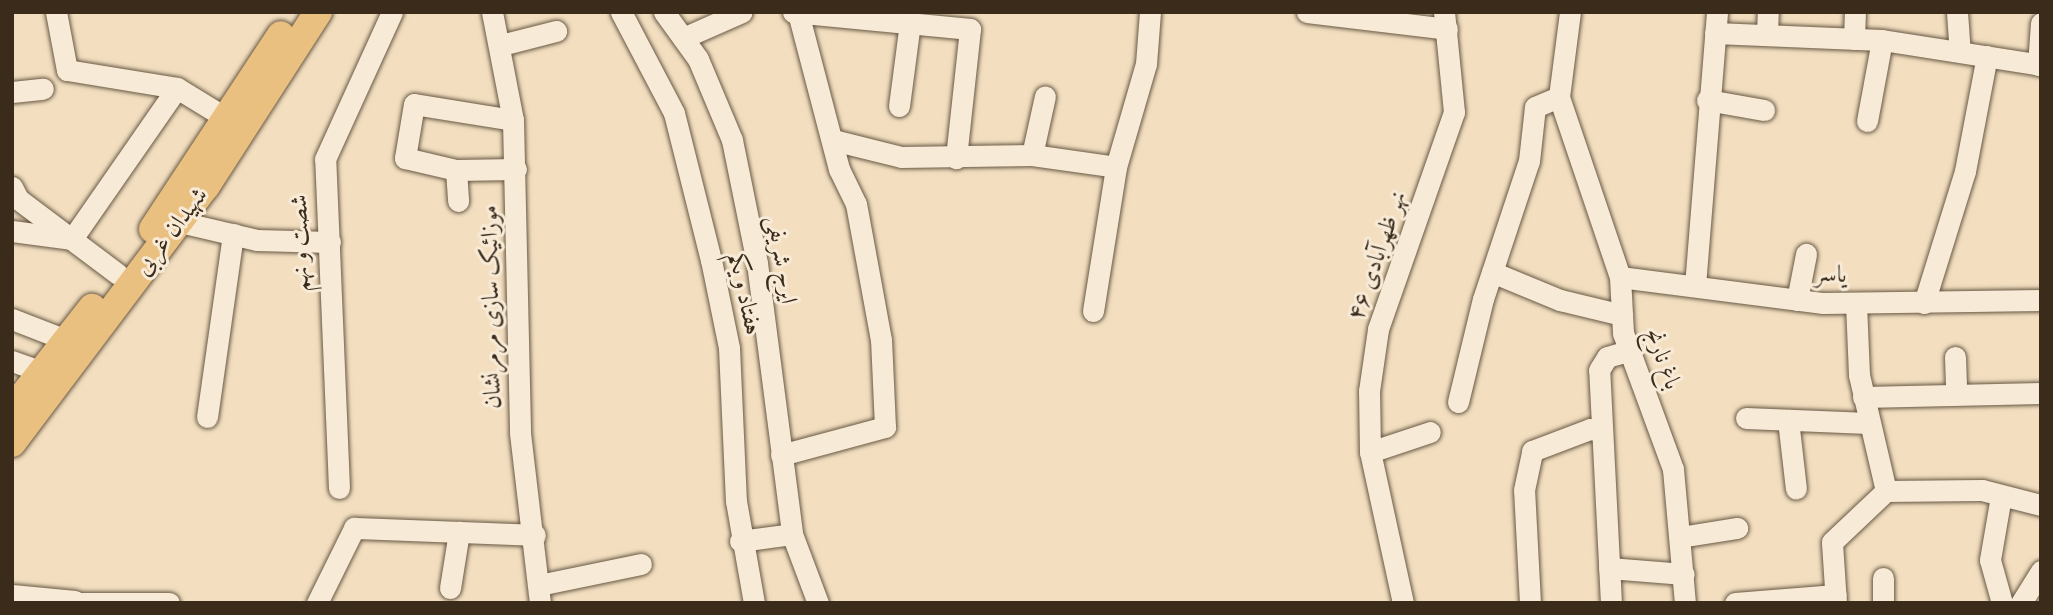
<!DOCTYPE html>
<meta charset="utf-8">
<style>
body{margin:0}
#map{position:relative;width:2053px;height:615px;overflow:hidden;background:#f3dfc0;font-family:"IM FELL DW Pica",Amiri,serif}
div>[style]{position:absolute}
.roads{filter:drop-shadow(0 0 2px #685844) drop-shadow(0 0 2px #685844)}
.minor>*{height:21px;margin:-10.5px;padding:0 10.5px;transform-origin:10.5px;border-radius:10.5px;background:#f7ead6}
.major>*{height:28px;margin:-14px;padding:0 14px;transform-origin:14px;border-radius:14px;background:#eac080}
span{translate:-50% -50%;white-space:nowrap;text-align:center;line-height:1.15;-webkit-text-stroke:6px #f7ead6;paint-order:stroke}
.street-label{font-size:24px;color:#3a2b1b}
.frame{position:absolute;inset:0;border:14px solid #3a2b1b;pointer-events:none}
</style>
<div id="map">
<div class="roads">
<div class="minor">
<i style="left:56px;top:12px;width:59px;rotate:79.3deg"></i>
<i style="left:67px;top:70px;width:111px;rotate:9.3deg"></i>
<i style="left:177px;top:88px;width:57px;rotate:31.5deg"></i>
<i style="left:492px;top:12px;width:110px;rotate:79deg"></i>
<i style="left:513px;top:120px;width:313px;rotate:88.7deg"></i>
<i style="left:520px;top:433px;width:171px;rotate:83.3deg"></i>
<i style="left:621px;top:12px;width:114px;rotate:62.3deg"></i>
<i style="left:674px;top:113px;width:152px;rotate:75.9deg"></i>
<i style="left:711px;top:260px;width:90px;rotate:78.4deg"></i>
<i style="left:729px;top:348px;width:153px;rotate:87.4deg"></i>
<i style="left:736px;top:501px;width:104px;rotate:80deg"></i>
<i style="left:664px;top:12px;width:58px;rotate:54.1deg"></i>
<i style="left:698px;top:59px;width:88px;rotate:67.2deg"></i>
<i style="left:732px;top:140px;width:126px;rotate:78.5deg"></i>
<i style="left:757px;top:263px;width:273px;rotate:82.6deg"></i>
<i style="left:792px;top:534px;width:74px;rotate:69.4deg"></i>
<i style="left:793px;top:12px;width:178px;rotate:5.5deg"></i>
<i style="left:970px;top:29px;width:130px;rotate:96.2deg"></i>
<i style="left:1307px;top:12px;width:141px;rotate:6.9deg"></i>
<i style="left:1570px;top:12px;width:86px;rotate:97.4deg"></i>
<i style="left:1559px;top:97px;width:190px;rotate:71.3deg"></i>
<i style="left:1620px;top:277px;width:56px;rotate:86.9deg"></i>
<i style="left:1623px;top:333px;width:145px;rotate:69.8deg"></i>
<i style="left:1673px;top:469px;width:135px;rotate:84.9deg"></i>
<i style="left:1957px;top:12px;width:39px;rotate:86deg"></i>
<i style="left:1715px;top:33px;width:167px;rotate:2.4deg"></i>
<i style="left:1882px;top:40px;width:161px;rotate:8.9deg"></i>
<i style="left:1767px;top:35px;width:23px;rotate:-88deg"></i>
<i style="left:683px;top:38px;width:64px;rotate:-23.8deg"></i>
<i style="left:1854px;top:39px;width:27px;rotate:-88deg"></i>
<i style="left:501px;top:45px;width:57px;rotate:-14.3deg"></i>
<i style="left:2038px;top:65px;width:42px;rotate:-85.9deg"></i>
<i style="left:12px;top:92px;width:31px;rotate:-6deg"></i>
<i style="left:1707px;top:100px;width:58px;rotate:10deg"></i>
<i style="left:899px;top:106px;width:84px;rotate:-82.5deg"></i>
<i style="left:513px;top:120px;width:100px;rotate:-170.8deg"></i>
<i style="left:414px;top:104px;width:55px;rotate:99.5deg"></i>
<i style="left:405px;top:158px;width:52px;rotate:13.2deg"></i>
<i style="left:456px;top:170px;width:60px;rotate:-1deg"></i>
<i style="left:1867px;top:121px;width:82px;rotate:-79.5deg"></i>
<i style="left:833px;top:140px;width:70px;rotate:14deg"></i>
<i style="left:901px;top:157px;width:131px;rotate:-0.9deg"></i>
<i style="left:1032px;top:155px;width:85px;rotate:8.1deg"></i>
<i style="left:1032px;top:155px;width:60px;rotate:-77.6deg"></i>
<i style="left:456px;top:170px;width:31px;rotate:86deg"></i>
<i style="left:12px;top:187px;width:13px;rotate:63deg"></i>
<i style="left:18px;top:199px;width:125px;rotate:36.9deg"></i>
<i style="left:180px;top:222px;width:79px;rotate:13.2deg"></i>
<i style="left:257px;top:240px;width:73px;rotate:1.6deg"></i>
<i style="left:12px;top:231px;width:61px;rotate:7.6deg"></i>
<i style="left:72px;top:239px;width:184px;rotate:-55.2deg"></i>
<i style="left:1492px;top:272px;width:74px;rotate:22.4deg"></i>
<i style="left:1560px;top:300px;width:64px;rotate:13.6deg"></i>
<i style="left:1620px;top:277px;width:205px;rotate:7.3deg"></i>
<i style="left:1823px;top:303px;width:218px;rotate:-0.8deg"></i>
<i style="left:1695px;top:286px;width:275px;rotate:-85.4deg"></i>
<i style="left:1797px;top:300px;width:47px;rotate:-78.9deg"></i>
<i style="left:1924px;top:303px;width:138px;rotate:-72.7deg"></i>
<i style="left:1965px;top:171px;width:117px;rotate:-79.2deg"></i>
<i style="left:1093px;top:311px;width:146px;rotate:-80.9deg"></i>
<i style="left:1116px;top:167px;width:107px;rotate:-73.8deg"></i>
<i style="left:1146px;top:64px;width:52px;rotate:-85.6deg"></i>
<i style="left:12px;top:319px;width:58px;rotate:21.3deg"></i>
<i style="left:1955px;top:357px;width:34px;rotate:88deg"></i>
<i style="left:12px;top:361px;width:32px;rotate:20deg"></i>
<i style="left:1863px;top:397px;width:178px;rotate:-1.3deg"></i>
<i style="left:1458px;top:402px;width:106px;rotate:-76.4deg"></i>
<i style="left:1483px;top:299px;width:145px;rotate:-71.6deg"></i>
<i style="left:1529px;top:161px;width:54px;rotate:-83.7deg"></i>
<i style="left:1535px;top:107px;width:26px;rotate:-23deg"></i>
<i style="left:207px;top:417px;width:185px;rotate:-81.9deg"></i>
<i style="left:1746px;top:418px;width:122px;rotate:2.3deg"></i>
<i style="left:1788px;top:420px;width:69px;rotate:83.4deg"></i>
<i style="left:1370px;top:452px;width:63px;rotate:-18.4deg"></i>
<i style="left:781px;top:455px;width:108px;rotate:-15.1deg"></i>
<i style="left:885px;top:427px;width:87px;rotate:-92.6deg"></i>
<i style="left:881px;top:340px;width:138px;rotate:-100.4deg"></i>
<i style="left:856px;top:204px;width:39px;rotate:-116deg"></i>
<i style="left:839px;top:169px;width:161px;rotate:-104.7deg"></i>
<i style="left:339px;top:488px;width:329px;rotate:-92.4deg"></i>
<i style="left:325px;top:159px;width:162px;rotate:-65.5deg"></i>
<i style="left:1886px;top:491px;width:96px;rotate:-0.6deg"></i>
<i style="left:1982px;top:490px;width:61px;rotate:14.3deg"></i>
<i style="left:2001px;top:496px;width:65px;rotate:99.8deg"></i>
<i style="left:1990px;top:560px;width:45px;rotate:74.4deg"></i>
<i style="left:1680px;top:537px;width:58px;rotate:-9deg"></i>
<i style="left:740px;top:541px;width:52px;rotate:-7.7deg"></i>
<i style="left:1609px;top:568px;width:75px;rotate:4.6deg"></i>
<i style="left:539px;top:585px;width:104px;rotate:-11.6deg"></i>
<i style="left:450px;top:588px;width:57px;rotate:-80.9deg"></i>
<i style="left:12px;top:595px;width:63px;rotate:5.4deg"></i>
<i style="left:74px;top:603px;width:95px"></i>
<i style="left:317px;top:603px;width:84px;rotate:-63.7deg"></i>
<i style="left:354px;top:528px;width:181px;rotate:2.2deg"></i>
<i style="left:1403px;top:603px;width:155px;rotate:-102.3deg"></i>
<i style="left:1370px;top:452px;width:61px;rotate:-90.9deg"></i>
<i style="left:1369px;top:391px;width:63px;rotate:-81.7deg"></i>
<i style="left:1378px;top:329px;width:230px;rotate:-70.7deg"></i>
<i style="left:1454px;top:112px;width:100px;rotate:-95.7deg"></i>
<i style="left:1530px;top:603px;width:113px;rotate:-93deg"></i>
<i style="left:1524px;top:490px;width:40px;rotate:-78deg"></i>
<i style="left:1532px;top:451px;width:62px;rotate:-20.8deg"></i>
<i style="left:1590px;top:429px;width:11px;rotate:10deg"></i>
<i style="left:1611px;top:603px;width:233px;rotate:-92.9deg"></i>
<i style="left:1599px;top:370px;width:15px;rotate:-58deg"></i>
<i style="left:1607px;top:357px;width:25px;rotate:-16deg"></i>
<i style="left:1735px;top:603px;width:101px;rotate:-4.5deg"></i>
<i style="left:1836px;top:603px;width:61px;rotate:-93.8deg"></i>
<i style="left:1832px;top:542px;width:74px;rotate:-43.4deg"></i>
<i style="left:1886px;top:491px;width:119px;rotate:-103.1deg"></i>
<i style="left:1859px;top:375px;width:72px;rotate:-92.4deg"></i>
<i style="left:1883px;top:603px;width:25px;rotate:-90deg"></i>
<i style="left:2021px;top:603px;width:38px;rotate:-58deg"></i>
</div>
<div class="major">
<i style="left:153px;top:229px;width:232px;rotate:-56.6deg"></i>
<i style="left:12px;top:410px;width:130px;rotate:-51.9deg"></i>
<i style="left:12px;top:443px;width:322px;rotate:-53deg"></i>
<i style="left:206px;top:186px;width:207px;rotate:-57.2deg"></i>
</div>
</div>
<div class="street-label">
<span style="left:172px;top:232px;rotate:-53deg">شهیدان غربی</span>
<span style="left:301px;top:243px;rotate:-91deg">شصت و نهم</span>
<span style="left:1378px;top:256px;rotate:-71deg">نهر ظهرآبادی ۴۶</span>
<span style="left:781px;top:260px;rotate:81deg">ایرج شریفی</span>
<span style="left:1831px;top:275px;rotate:3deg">یاسر</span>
<span style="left:744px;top:294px;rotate:78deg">هفتاد و یکم</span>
<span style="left:492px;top:307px;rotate:-91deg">موزائیک سازی مرمرنشان</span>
<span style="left:1662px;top:359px;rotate:70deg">باغ نارنج</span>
</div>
<div class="frame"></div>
</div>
